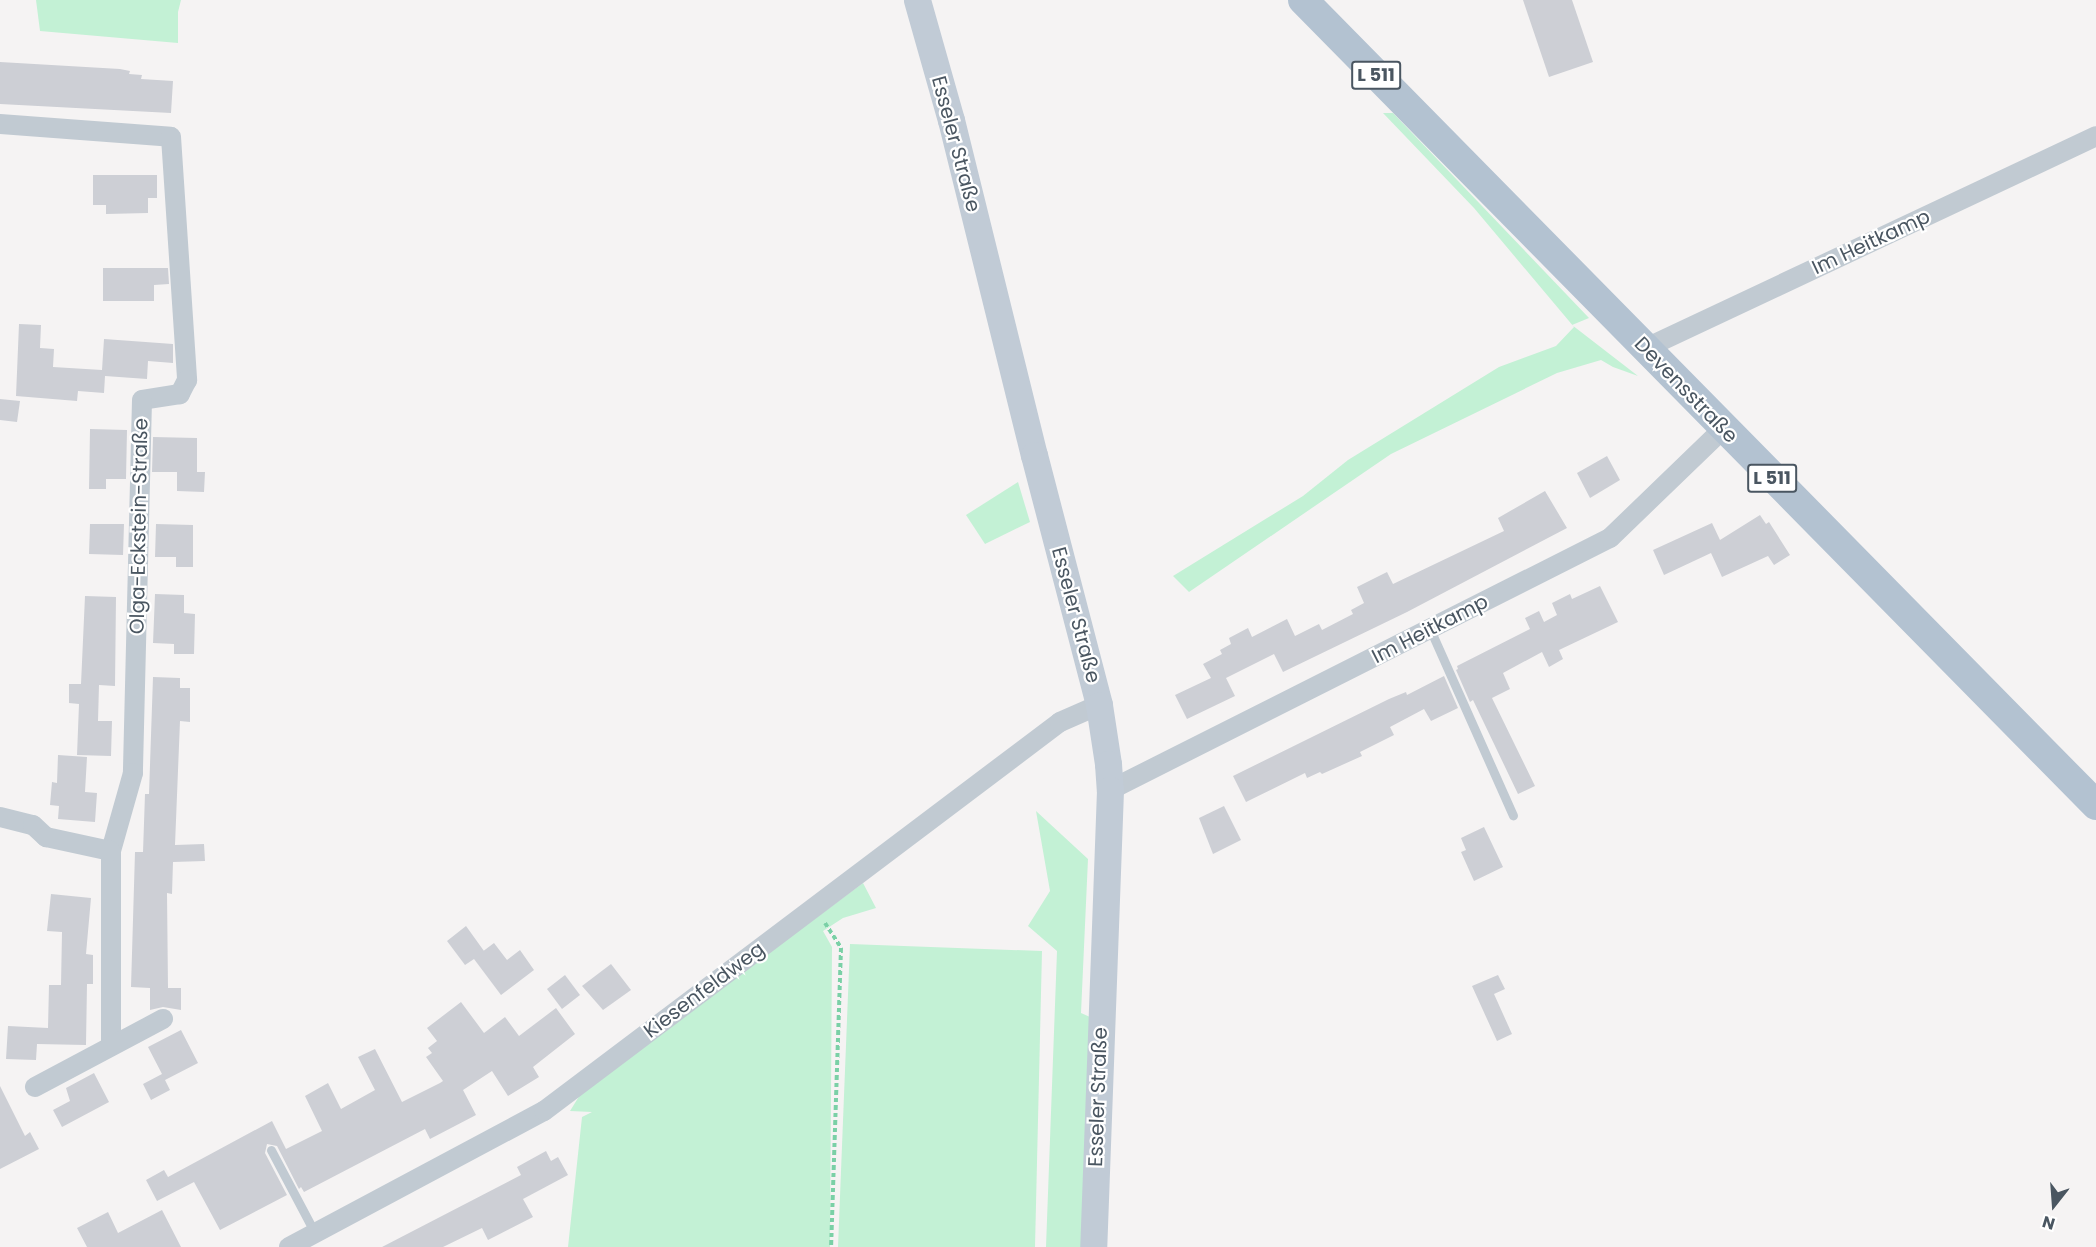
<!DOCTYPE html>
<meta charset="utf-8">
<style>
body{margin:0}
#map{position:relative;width:2096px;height:1247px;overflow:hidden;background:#f5f3f3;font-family:Poppins,sans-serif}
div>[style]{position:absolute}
.green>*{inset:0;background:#c3f1d5}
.building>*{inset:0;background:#cdcfd5}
.path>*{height:4px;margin-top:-2px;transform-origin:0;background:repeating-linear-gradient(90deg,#7ad0a6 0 4.5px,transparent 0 7.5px)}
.lane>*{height:9px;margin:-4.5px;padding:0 4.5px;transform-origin:4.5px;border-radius:4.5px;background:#c1cad2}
.street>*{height:20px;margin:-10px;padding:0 10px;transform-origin:10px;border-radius:10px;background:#c1cad2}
.secondary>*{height:27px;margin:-13.5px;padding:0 13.5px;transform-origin:13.5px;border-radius:13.5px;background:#c1cbd6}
.primary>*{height:30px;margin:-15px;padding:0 15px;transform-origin:15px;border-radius:15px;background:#b3c2d1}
span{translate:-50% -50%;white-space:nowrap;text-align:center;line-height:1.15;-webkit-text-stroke:4.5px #fff;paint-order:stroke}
.shield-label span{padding:2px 4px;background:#fff;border:2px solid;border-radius:4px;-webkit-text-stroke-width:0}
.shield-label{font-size:18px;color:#4a5661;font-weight:700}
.street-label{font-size:20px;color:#4a5661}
.north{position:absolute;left:2024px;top:1175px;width:60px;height:60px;-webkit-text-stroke:4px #fff;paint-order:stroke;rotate:197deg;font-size:16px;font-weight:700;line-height:24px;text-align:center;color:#4a5661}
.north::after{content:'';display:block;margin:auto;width:21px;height:27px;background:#4a5661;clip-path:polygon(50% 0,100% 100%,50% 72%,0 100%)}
</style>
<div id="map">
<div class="green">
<i style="clip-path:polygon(36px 0,181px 0,178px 12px,178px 43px,40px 31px)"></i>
<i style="clip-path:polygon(1383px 113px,1393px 113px,1589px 318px,1572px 325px,1638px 376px,1613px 367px,1601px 360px,1557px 373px,1391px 454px,1189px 592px,1173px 576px,1303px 496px,1348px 460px,1499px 367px,1556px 346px,1574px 327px,1474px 208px)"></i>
<i style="clip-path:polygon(1018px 482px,1030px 522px,985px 544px,966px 515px)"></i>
<i style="clip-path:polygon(1036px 811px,1088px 859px,1081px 1013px,1090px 1017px,1083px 1247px,1046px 1247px,1057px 951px,1028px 926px,1050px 891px)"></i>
<i style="clip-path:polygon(863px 883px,876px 908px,843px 918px,823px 931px,832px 947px,830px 1247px,568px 1247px,582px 1117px,592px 1112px,570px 1111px,583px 1090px)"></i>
<i style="clip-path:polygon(850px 944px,1042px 951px,1035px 1247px,838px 1247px)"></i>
</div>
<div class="building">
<i style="clip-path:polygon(1523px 0,1572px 0,1593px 62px,1549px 77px)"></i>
<i style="clip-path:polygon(0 62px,120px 69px,130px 71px,129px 74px,142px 75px,141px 79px,173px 81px,171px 113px,0 104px)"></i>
<i style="clip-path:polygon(93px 175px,157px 175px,157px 198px,148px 198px,148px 213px,106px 214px,106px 205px,93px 205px)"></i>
<i style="clip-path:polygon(103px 268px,168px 268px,169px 284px,154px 285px,154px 301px,103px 301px)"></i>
<i style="clip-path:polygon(19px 324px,41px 325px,40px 348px,54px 349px,53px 367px,102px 370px,104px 339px,173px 344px,173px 363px,148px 361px,147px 379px,105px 376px,104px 393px,78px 391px,77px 401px,16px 396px)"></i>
<i style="clip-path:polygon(0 399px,20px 401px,17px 422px,0 420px)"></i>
<i style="clip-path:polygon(90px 429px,127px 430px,126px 479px,106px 479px,106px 489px,89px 489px)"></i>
<i style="clip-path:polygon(153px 437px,197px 438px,197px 472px,205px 472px,204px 492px,177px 491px,177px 472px,152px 472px)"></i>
<i style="clip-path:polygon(1607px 456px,1620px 480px,1590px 498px,1577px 473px)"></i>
<i style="clip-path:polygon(1545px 491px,1567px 528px,1407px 612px,1283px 672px,1274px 654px,1226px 678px,1235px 696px,1187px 719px,1175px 695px,1211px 678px,1203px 664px,1222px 654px,1220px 650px,1231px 644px,1229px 638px,1248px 628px,1252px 637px,1287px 619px,1295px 636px,1319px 624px,1322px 630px,1353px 614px,1351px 610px,1364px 603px,1357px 587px,1387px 572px,1393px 584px,1504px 531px,1498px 518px)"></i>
<i style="clip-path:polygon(1760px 515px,1766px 524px,1769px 522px,1790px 555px,1774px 565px,1768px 556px,1722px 577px,1711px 553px,1664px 575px,1653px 550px,1712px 523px,1720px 540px)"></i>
<i style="clip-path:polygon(90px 524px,124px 524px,123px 555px,89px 554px)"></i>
<i style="clip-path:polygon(156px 524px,193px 525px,193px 567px,176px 567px,176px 557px,155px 557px)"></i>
<i style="clip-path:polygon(1600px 586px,1618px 622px,1559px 650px,1563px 659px,1549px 667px,1542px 652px,1503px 673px,1510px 689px,1492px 698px,1535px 786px,1518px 794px,1473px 700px,1470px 702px,1456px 670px,1458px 669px,1457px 666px,1530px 629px,1525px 618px,1539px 611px,1544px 622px,1557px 615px,1552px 603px,1570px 594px,1572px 599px)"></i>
<i style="clip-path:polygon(155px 594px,184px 595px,184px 613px,195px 614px,194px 654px,174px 654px,174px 644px,153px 643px)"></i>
<i style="clip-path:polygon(85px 596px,116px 597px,115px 686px,99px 685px,98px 721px,112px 721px,111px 756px,77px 755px,79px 704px,69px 703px,69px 684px,81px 684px)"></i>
<i style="clip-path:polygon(1444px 676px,1458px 708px,1431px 721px,1424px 709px,1390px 727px,1394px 735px,1360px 752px,1362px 756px,1322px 774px,1320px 772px,1307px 778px,1305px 773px,1246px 802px,1233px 776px,1389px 699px,1406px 692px,1407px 695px)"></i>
<i style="clip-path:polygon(153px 677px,180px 678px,180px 688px,190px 688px,190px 722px,180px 721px,175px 845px,204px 844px,205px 861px,173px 862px,172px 894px,167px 893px,168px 988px,181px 988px,181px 1010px,163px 1007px,150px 1010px,150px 988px,131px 987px,135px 852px,143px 852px,145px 794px,149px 794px)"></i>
<i style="clip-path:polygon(58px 755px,87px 757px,85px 792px,97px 793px,95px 822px,58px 819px,59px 806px,50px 805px,52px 782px,57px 783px)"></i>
<i style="clip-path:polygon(1224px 806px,1241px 840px,1213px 854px,1199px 818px)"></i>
<i style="clip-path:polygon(1484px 827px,1503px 867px,1474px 881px,1461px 852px,1466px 850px,1461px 838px)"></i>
<i style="clip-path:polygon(51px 894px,91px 898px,86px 954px,93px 955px,93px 984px,87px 984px,86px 1045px,37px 1044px,36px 1060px,6px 1059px,8px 1026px,48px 1028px,49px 985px,61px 985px,62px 932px,47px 931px)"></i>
<i style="clip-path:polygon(466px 926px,484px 951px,482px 952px,494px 943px,507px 960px,520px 950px,534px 970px,501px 995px,474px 959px,465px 965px,447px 941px)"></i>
<i style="clip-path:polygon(611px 964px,631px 990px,603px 1010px,582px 986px)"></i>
<i style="clip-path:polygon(565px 975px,580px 995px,562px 1009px,547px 989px)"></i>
<i style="clip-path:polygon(1498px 975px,1505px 989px,1494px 994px,1512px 1034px,1497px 1041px,1472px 986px)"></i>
<i style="clip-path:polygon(461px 1002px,484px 1033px,505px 1017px,519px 1036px,556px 1008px,575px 1034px,533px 1067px,539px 1077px,508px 1096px,492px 1071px,463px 1090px,476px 1115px,430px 1139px,425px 1129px,304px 1192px,301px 1187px,299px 1189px,277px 1146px,267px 1144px,265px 1153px,287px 1195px,220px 1230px,194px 1182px,157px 1201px,146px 1180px,164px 1170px,168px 1177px,272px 1121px,286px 1149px,322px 1131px,305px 1096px,328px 1083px,341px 1109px,375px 1090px,358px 1057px,375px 1049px,402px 1102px,440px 1083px,443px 1081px,426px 1057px,432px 1053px,428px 1048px,437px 1041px,427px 1028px)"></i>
<i style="clip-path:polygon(181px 1030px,198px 1063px,165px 1080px,170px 1090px,151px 1100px,143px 1084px,162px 1074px,148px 1047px)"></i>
<i style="clip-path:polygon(94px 1073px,109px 1102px,62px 1127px,53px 1110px,70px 1101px,66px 1088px)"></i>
<i style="clip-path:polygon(0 1086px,25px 1136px,30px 1132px,39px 1149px,0 1169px)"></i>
<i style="clip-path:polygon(546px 1151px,551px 1161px,558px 1157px,568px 1175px,523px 1199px,533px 1217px,488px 1240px,482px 1228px,443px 1247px,382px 1247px,521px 1175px,517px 1167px)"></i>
<i style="clip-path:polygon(162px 1210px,181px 1247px,87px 1247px,77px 1228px,108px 1212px,118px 1233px)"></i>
</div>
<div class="path">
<i style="left:825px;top:923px;width:30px;rotate:57deg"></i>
<i style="left:841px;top:948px;width:299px;rotate:91.9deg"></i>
</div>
<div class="lane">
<i style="left:1430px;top:629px;width:204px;rotate:66deg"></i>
<i style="left:271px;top:1150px;width:94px;rotate:62.1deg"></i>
</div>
<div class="street">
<i style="left:0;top:124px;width:171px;rotate:4.3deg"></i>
<i style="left:171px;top:137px;width:244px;rotate:86.2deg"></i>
<i style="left:187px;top:380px;width:16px;rotate:117deg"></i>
<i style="left:180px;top:394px;width:38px;rotate:171deg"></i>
<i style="left:142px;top:400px;width:373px;rotate:91.4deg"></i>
<i style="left:133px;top:773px;width:81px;rotate:105.8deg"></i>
<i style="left:111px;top:851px;width:195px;rotate:90deg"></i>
<i style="left:1646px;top:348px;width:497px;rotate:-25.2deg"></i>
<i style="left:1110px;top:790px;width:560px;rotate:-26.75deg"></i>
<i style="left:1610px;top:538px;width:157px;rotate:-44deg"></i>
<i style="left:0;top:817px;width:34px;rotate:14deg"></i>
<i style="left:33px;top:825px;width:18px;rotate:43deg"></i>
<i style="left:46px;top:837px;width:66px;rotate:12.2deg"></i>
<i style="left:35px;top:1087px;width:145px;rotate:-28deg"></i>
<i style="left:289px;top:1247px;width:289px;rotate:-28.1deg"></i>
<i style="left:544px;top:1111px;width:646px;rotate:-37.01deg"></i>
<i style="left:1060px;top:722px;width:43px;rotate:-23.6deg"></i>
</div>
<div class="secondary">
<i style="left:917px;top:0;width:125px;rotate:74.2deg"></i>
<i style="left:951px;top:120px;width:345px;rotate:76.1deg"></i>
<i style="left:1034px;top:455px;width:258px;rotate:75.4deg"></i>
<i style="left:1099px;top:705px;width:60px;rotate:81.3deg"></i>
<i style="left:1108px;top:764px;width:26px;rotate:86deg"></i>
<i style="left:1110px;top:790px;width:457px;rotate:92.1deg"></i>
</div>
<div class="primary">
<i style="left:1303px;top:0;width:1130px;rotate:45.43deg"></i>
</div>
<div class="shield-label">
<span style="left:1376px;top:75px">L 511</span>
<span style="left:1772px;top:478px">L 511</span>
</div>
<div class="street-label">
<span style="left:956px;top:144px;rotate:75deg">Esseler Straße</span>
<span style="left:1871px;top:242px;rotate:-25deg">Im Heitkamp</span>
<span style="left:1686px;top:390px;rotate:46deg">Devensstraße</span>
<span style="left:139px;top:526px;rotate:-89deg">Olga-Eckstein-Straße</span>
<span style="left:1076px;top:615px;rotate:75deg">Esseler Straße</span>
<span style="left:1430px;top:629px;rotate:-27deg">Im Heitkamp</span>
<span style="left:704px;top:990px;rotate:-37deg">Kiesenfeldweg</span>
<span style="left:1098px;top:1097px;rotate:-88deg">Esseler Straße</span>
</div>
<div class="north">N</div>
</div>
